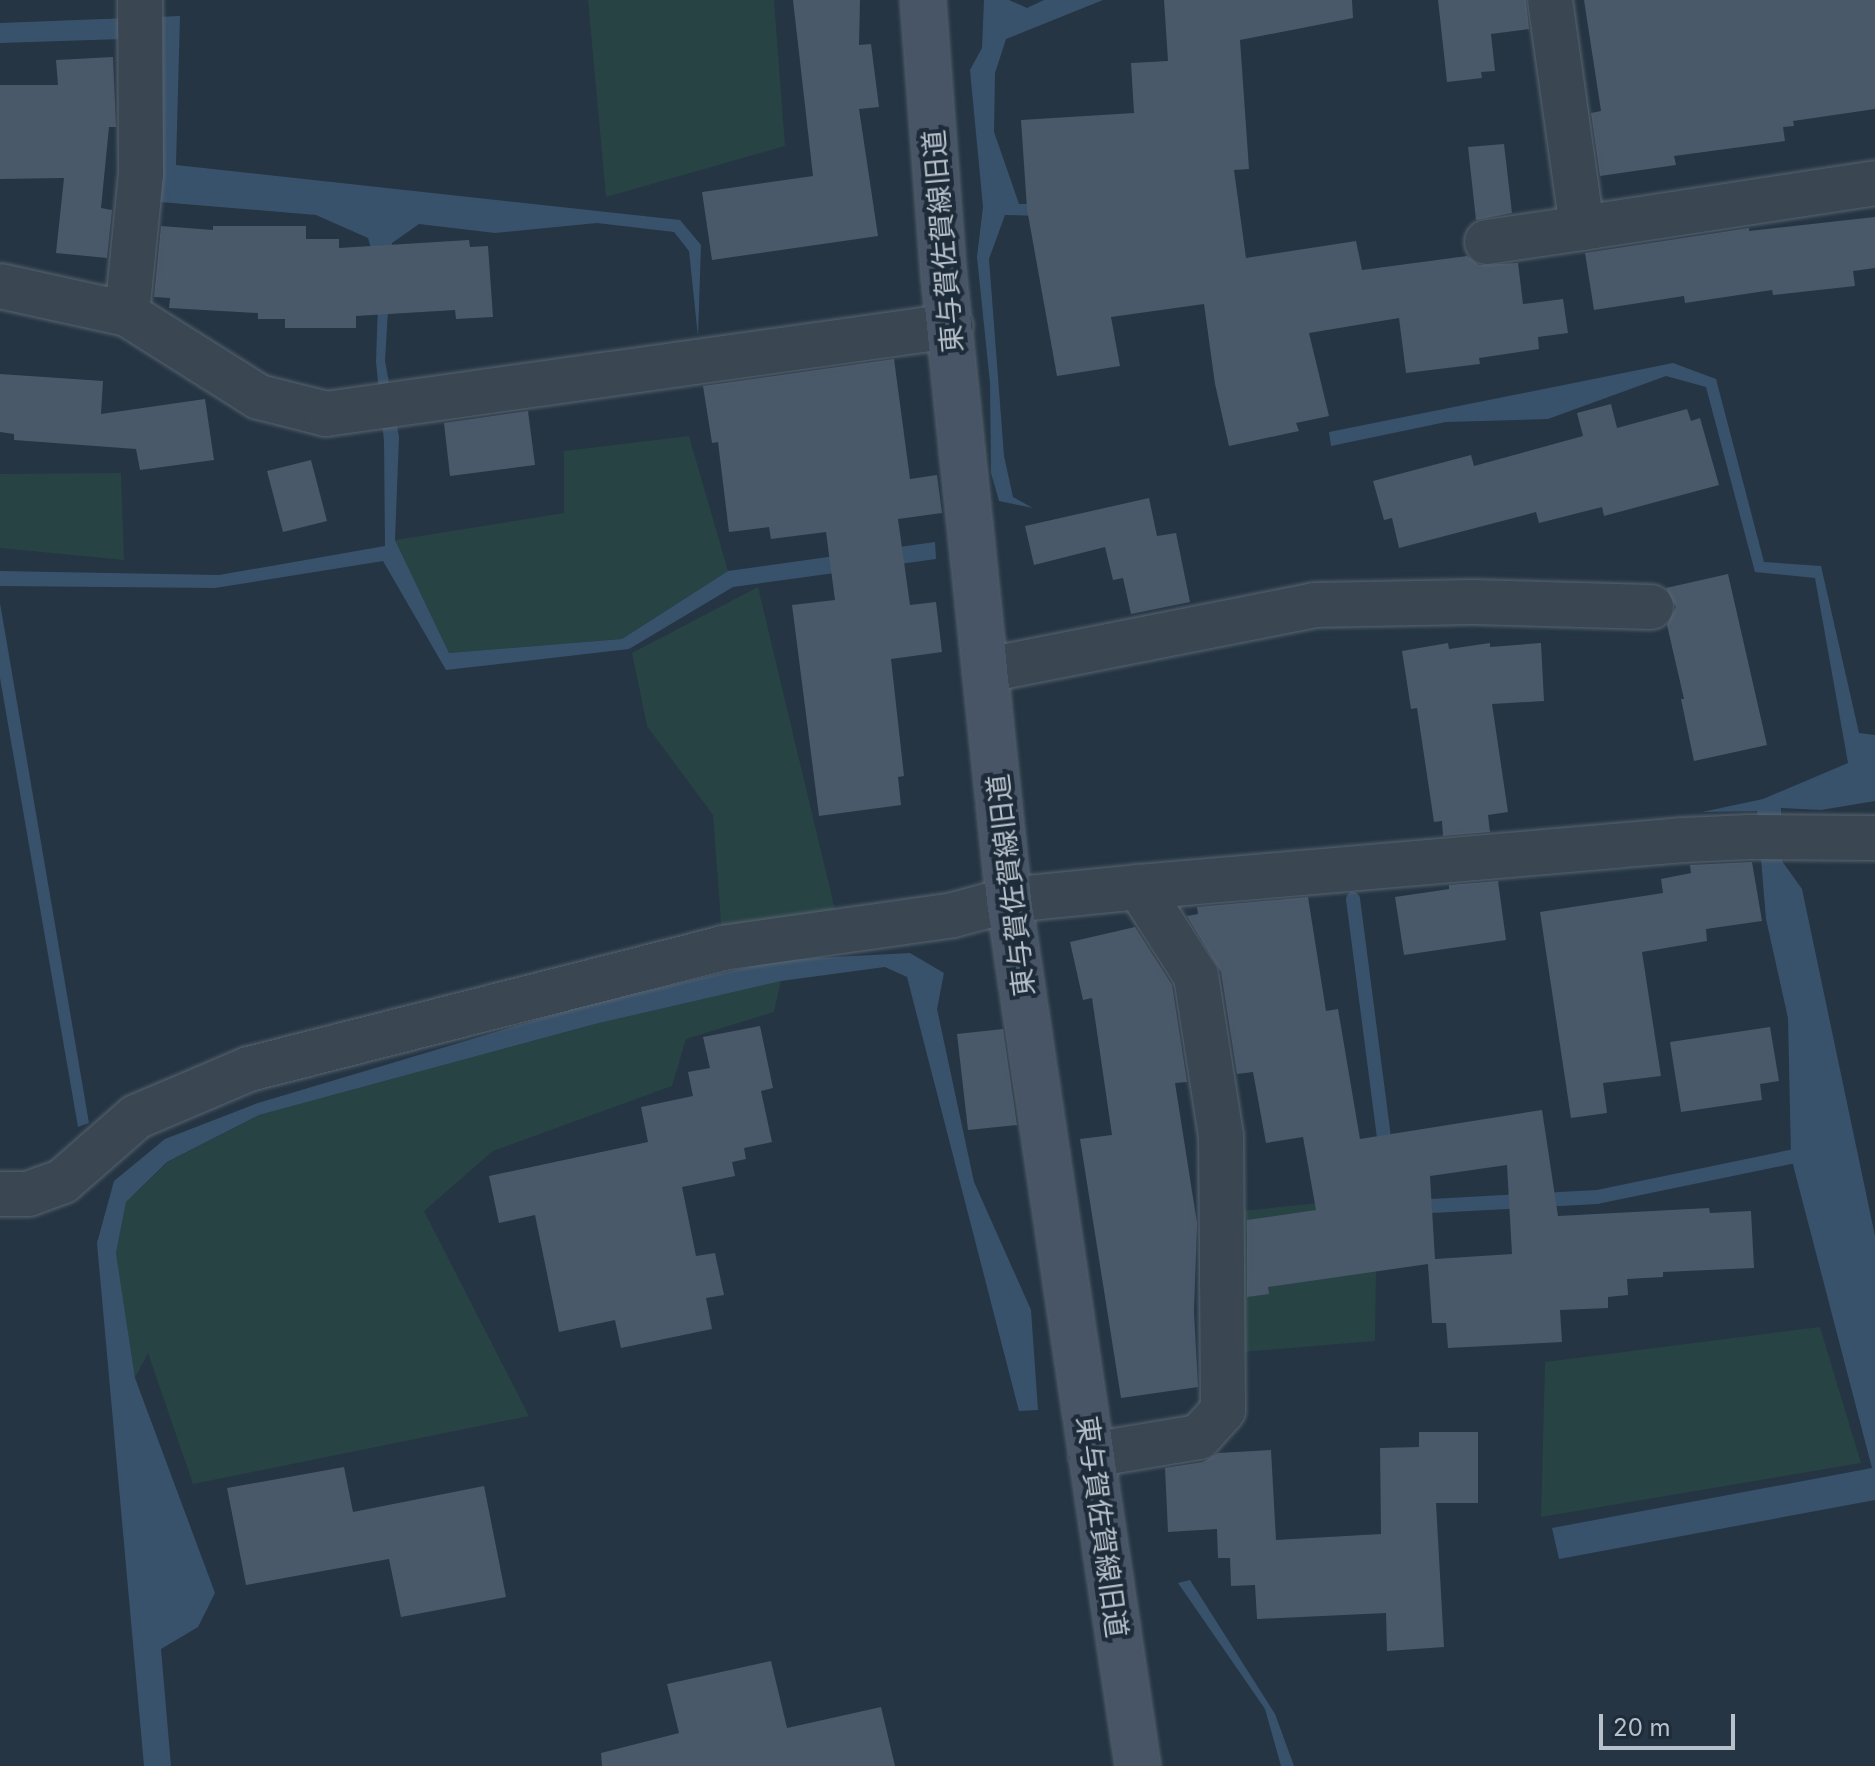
<!DOCTYPE html>
<meta charset="utf-8">
<style>
body{margin:0}
#map{position:relative;width:1875px;height:1766px;overflow:hidden;background:#253543;font-family:Inter,"Noto Sans JP",sans-serif}
div>[style]{position:absolute}
.green>*{inset:0;background:#274344}
.water>*{inset:0;background:#38526b}
.stream>*{height:14px;margin:-7px;padding:0 7px;transform-origin:7px;border-radius:7px;background:#38526b}
.building>*{inset:0;background:#495969}
.roads{filter:drop-shadow(0 0 2px #586470) drop-shadow(0 0 2px #586470)}
.minor>*{height:44px;margin:-22px;padding:0 22px;transform-origin:22px;border-radius:22px;background:#3a4652}
.secondary>*{height:44px;margin:-22px;padding:0 22px;transform-origin:22px;border-radius:22px;background:#475566}
span{translate:-50% -50%;white-space:nowrap;text-align:center;line-height:1.15;-webkit-text-stroke:8px #1e2b38;paint-order:stroke}
.street-label{font-size:28px;color:#b7c1cc}
.scale{position:absolute;left:1599px;top:1714px;width:136px;height:36px;box-sizing:border-box;border:4px solid #b7c1cc;border-top:0;padding-left:10px;font-size:24px;line-height:28px;white-space:nowrap;color:#b7c1cc;-webkit-text-stroke:6px #1e2b38;paint-order:stroke}
</style>
<div id="map">
<div class="green">
<i style="clip-path:polygon(588px 0,774px 0,785px 146px,606px 197px)"></i>
<i style="clip-path:polygon(689px 436px,728px 571px,622px 639px,449px 653px,395px 540px,564px 513px,564px 451px)"></i>
<i style="clip-path:polygon(121px 473px,124px 560px,0 548px,0 474px)"></i>
<i style="clip-path:polygon(758px 587px,837px 918px,722px 936px,713px 815px,647px 726px,632px 653px)"></i>
<i style="clip-path:polygon(781px 981px,774px 1012px,686px 1039px,672px 1086px,493px 1151px,424px 1211px,529px 1416px,193px 1484px,148px 1353px,135px 1378px,116px 1253px,126px 1202px,168px 1162px,259px 1115px,595px 1024px)"></i>
<i style="clip-path:polygon(1377px 1197px,1375px 1341px,1243px 1352px,1242px 1211px)"></i>
<i style="clip-path:polygon(1820px 1327px,1861px 1463px,1541px 1517px,1545px 1362px)"></i>
</div>
<div class="water">
<i style="clip-path:polygon(984px 0,1009px 0,1027px 8px,1044px 0,1103px 0,1006px 39px,995px 73px,994px 132px,1019px 204px,1093px 203px,1081px 217px,1005px 215px,989px 259px,1004px 456px,1013px 497px,1033px 508px,999px 501px,991px 473px,990px 383px,977px 257px,983px 207px,970px 70px,982px 48px)"></i>
<i style="clip-path:polygon(180px 16px,176px 165px,680px 220px,701px 245px,698px 337px,689px 251px,674px 232px,597px 223px,495px 233px,419px 224px,392px 243px,385px 361px,399px 437px,395px 540px,449px 653px,622px 639px,728px 571px,935px 542px,936px 559px,733px 587px,629px 649px,446px 670px,383px 561px,215px 588px,0 586px,0 571px,219px 575px,385px 546px,384px 441px,376px 362px,379px 276px,368px 238px,316px 215px,148px 201px,153px 38px,0 43px,0 23px)"></i>
<i style="clip-path:polygon(1673px 363px,1716px 379px,1764px 562px,1821px 566px,1859px 733px,1875px 735px,1875px 801px,1821px 810px,1781px 808px,1782px 861px,1802px 889px,1875px 1236px,1875px 1500px,1559px 1559px,1552px 1528px,1872px 1468px,1791px 1157px,1788px 1018px,1766px 919px,1757px 811px,1702px 812px,1763px 799px,1848px 763px,1815px 578px,1755px 572px,1706px 387px,1666px 376px,1548px 419px,1446px 422px,1331px 446px,1329px 432px)"></i>
<i style="clip-path:polygon(0 603px,89px 1123px,78px 1127px,0 678px)"></i>
<i style="clip-path:polygon(910px 953px,944px 973px,937px 1009px,974px 1182px,1031px 1310px,1038px 1410px,1019px 1411px,907px 977px,885px 967px,781px 981px,595px 1024px,259px 1115px,167px 1162px,126px 1202px,116px 1253px,135px 1378px,215px 1593px,198px 1627px,161px 1649px,171px 1766px,144px 1766px,97px 1243px,114px 1181px,165px 1139px,258px 1103px,593px 1003px,779px 960px)"></i>
<i style="clip-path:polygon(1190px 1580px,1275px 1714px,1294px 1766px,1281px 1766px,1265px 1709px,1178px 1583px)"></i>
</div>
<div class="stream">
<i style="left:1353px;top:899px;width:256px;rotate:82.6deg"></i>
<i style="left:1413px;top:1207px;width:184px;rotate:-3.1deg"></i>
<i style="left:1597px;top:1197px;width:198px;rotate:-11.7deg"></i>
</div>
<div class="building">
<i style="clip-path:polygon(793px 0,860px 0,859px 45px,871px 44px,879px 107px,859px 109px,878px 236px,712px 260px,702px 192px,813px 176px)"></i>
<i style="clip-path:polygon(1164px 0,1352px 0,1353px 18px,1240px 40px,1249px 169px,1234px 170px,1246px 258px,1356px 241px,1362px 270px,1467px 256px,1479px 265px,1518px 263px,1523px 304px,1563px 299px,1568px 333px,1538px 337px,1539px 349px,1479px 358px,1480px 364px,1406px 373px,1399px 318px,1309px 333px,1329px 416px,1296px 423px,1299px 431px,1229px 446px,1215px 384px,1204px 304px,1111px 317px,1120px 366px,1057px 376px,1027px 209px,1021px 120px,1134px 113px,1131px 63px,1168px 61px)"></i>
<i style="clip-path:polygon(1438px 0,1526px 0,1529px 29px,1491px 34px,1495px 71px,1481px 72px,1482px 78px,1447px 82px)"></i>
<i style="clip-path:polygon(1584px 0,1875px 0,1875px 109px,1793px 121px,1794px 126px,1783px 127px,1785px 141px,1674px 156px,1676px 165px,1600px 176px,1591px 113px,1601px 111px)"></i>
<i style="clip-path:polygon(113px 57px,116px 127px,109px 127px,101px 208px,112px 210px,107px 258px,56px 253px,64px 178px,0 179px,0 85px,58px 85px,56px 60px)"></i>
<i style="clip-path:polygon(1504px 144px,1512px 213px,1476px 220px,1468px 147px)"></i>
<i style="clip-path:polygon(1875px 217px,1875px 268px,1853px 271px,1855px 286px,1773px 295px,1772px 290px,1685px 303px,1684px 296px,1594px 310px,1585px 253px,1749px 228px,1749px 231px)"></i>
<i style="clip-path:polygon(161px 226px,213px 230px,213px 226px,306px 226px,306px 239px,339px 239px,339px 248px,469px 240px,470px 247px,488px 246px,493px 317px,456px 319px,455px 310px,356px 316px,356px 328px,285px 328px,285px 319px,258px 319px,258px 313px,169px 308px,170px 298px,154px 297px)"></i>
<i style="clip-path:polygon(894px 359px,910px 479px,937px 475px,942px 513px,898px 519px,910px 605px,936px 602px,942px 652px,891px 659px,904px 776px,898px 777px,901px 805px,819px 816px,792px 605px,835px 600px,826px 532px,771px 539px,769px 527px,729px 532px,718px 442px,712px 443px,703px 386px)"></i>
<i style="clip-path:polygon(0 374px,103px 381px,101px 414px,205px 399px,214px 460px,140px 470px,136px 449px,14px 440px,14px 434px,0 432px)"></i>
<i style="clip-path:polygon(1611px 404px,1617px 428px,1687px 409px,1691px 421px,1700px 418px,1719px 485px,1604px 516px,1602px 507px,1539px 523px,1536px 512px,1399px 548px,1392px 518px,1384px 520px,1373px 481px,1471px 455px,1474px 466px,1583px 436px,1577px 413px)"></i>
<i style="clip-path:polygon(528px 411px,535px 465px,450px 476px,444px 423px)"></i>
<i style="clip-path:polygon(311px 460px,327px 521px,283px 532px,267px 471px)"></i>
<i style="clip-path:polygon(1149px 498px,1157px 536px,1176px 533px,1190px 602px,1131px 614px,1123px 578px,1113px 580px,1105px 547px,1034px 565px,1025px 526px)"></i>
<i style="clip-path:polygon(1728px 574px,1767px 745px,1694px 761px,1681px 699px,1684px 699px,1667px 625px,1676px 607px,1666px 588px)"></i>
<i style="clip-path:polygon(1448px 643px,1449px 649px,1490px 643px,1490px 647px,1541px 643px,1544px 701px,1492px 704px,1508px 812px,1488px 815px,1490px 832px,1443px 836px,1442px 821px,1434px 822px,1417px 708px,1411px 709px,1402px 651px)"></i>
<i style="clip-path:polygon(1752px 862px,1762px 921px,1706px 929px,1707px 941px,1642px 952px,1661px 1076px,1603px 1083px,1607px 1113px,1571px 1118px,1540px 912px,1663px 893px,1661px 879px,1691px 873px,1690px 865px)"></i>
<i style="clip-path:polygon(1498px 881px,1506px 940px,1404px 955px,1395px 897px,1449px 889px,1449px 885px)"></i>
<i style="clip-path:polygon(evenodd,1308px 897px,1326px 1011px,1338px 1009px,1360px 1139px,1542px 1110px,1558px 1216px,1709px 1208px,1710px 1213px,1751px 1211px,1754px 1268px,1663px 1272px,1663px 1277px,1627px 1279px,1628px 1295px,1608px 1297px,1608px 1308px,1560px 1310px,1562px 1342px,1448px 1348px,1446px 1323px,1432px 1323px,1428px 1264px,1268px 1287px,1269px 1294px,1247px 1297px,1247px 1220px,1316px 1210px,1303px 1137px,1266px 1143px,1253px 1072px,1237px 1074px,1221px 972px,1187px 916px,1198px 914px,1197px 907px,1308px 897px,1507px 1165px,1512px 1254px,1435px 1259px,1430px 1176px,1507px 1165px)"></i>
<i style="clip-path:polygon(1135px 927px,1172px 985px,1187px 1082px,1175px 1083px,1197px 1223px,1194px 1312px,1198px 1387px,1121px 1398px,1080px 1139px,1112px 1135px,1092px 998px,1083px 1000px,1070px 942px)"></i>
<i style="clip-path:polygon(760px 1026px,773px 1088px,761px 1091px,772px 1142px,744px 1148px,746px 1159px,732px 1162px,735px 1176px,682px 1187px,696px 1256px,715px 1253px,724px 1295px,706px 1298px,712px 1329px,621px 1348px,615px 1320px,559px 1332px,535px 1215px,499px 1223px,489px 1176px,648px 1142px,641px 1107px,693px 1096px,688px 1072px,710px 1068px,703px 1037px)"></i>
<i style="clip-path:polygon(1770px 1027px,1779px 1081px,1760px 1084px,1762px 1100px,1681px 1112px,1670px 1042px)"></i>
<i style="clip-path:polygon(1003px 1029px,1017px 1125px,968px 1130px,957px 1034px)"></i>
<i style="clip-path:polygon(1419px 1432px,1478px 1432px,1478px 1503px,1436px 1503px,1444px 1647px,1387px 1651px,1386px 1613px,1257px 1619px,1255px 1585px,1231px 1586px,1230px 1558px,1218px 1558px,1217px 1529px,1168px 1532px,1165px 1468px,1203px 1462px,1218px 1453px,1271px 1450px,1276px 1540px,1381px 1534px,1380px 1448px,1419px 1447px)"></i>
<i style="clip-path:polygon(344px 1467px,353px 1512px,484px 1486px,506px 1597px,401px 1617px,389px 1559px,246px 1585px,227px 1488px)"></i>
<i style="clip-path:polygon(771px 1661px,787px 1728px,881px 1707px,895px 1766px,602px 1766px,601px 1753px,679px 1733px,667px 1684px)"></i>
</div>
<div class="roads">
<div class="minor">
<i style="left:1550px;top:0;width:230px;rotate:82deg"></i>
<i style="left:1582px;top:228px;width:296px;rotate:-8.7deg"></i>
<i style="left:1487px;top:242px;width:96px;rotate:-8.4deg"></i>
<i style="left:0;top:286px;width:130px;rotate:12.4deg"></i>
<i style="left:127px;top:314px;width:156px;rotate:32.2deg"></i>
<i style="left:259px;top:397px;width:69px;rotate:14.2deg"></i>
<i style="left:326px;top:414px;width:631px;rotate:-8.01deg"></i>
<i style="left:127px;top:314px;width:142px;rotate:-84.3deg"></i>
<i style="left:141px;top:173px;width:173px;rotate:-90.3deg"></i>
<i style="left:987px;top:670px;width:333px;rotate:-11.2deg"></i>
<i style="left:1314px;top:605px;width:159px;rotate:-1.1deg"></i>
<i style="left:1473px;top:602px;width:178px;rotate:1.6deg"></i>
<i style="left:0;top:1194px;width:28px"></i>
<i style="left:28px;top:1194px;width:37px;rotate:-20deg"></i>
<i style="left:63px;top:1181px;width:97px;rotate:-41.2deg"></i>
<i style="left:136px;top:1117px;width:123px;rotate:-23deg"></i>
<i style="left:249px;top:1069px;width:488px;rotate:-14.3deg"></i>
<i style="left:722px;top:948px;width:233px;rotate:-8.1deg"></i>
<i style="left:953px;top:915px;width:58px;rotate:-15deg"></i>
<i style="left:1009px;top:900px;width:131px;rotate:-5.7deg"></i>
<i style="left:1139px;top:887px;width:546px;rotate:-4.94deg"></i>
<i style="left:1683px;top:840px;width:67px;rotate:-2.6deg"></i>
<i style="left:1750px;top:837px;width:125px;rotate:0.5deg"></i>
<i style="left:1091px;top:1455px;width:109px;rotate:-9.5deg"></i>
<i style="left:1199px;top:1437px;width:36px;rotate:-48deg"></i>
<i style="left:1223px;top:1410px;width:274px;rotate:-90.4deg"></i>
<i style="left:1221px;top:1136px;width:162px;rotate:-98.9deg"></i>
<i style="left:1196px;top:976px;width:106px;rotate:-122.6deg"></i>
</div>
<div class="secondary">
<i style="left:923px;top:0;width:278px;rotate:85.7deg"></i>
<i style="left:944px;top:277px;width:626px;rotate:84.04deg"></i>
<i style="left:1009px;top:900px;width:876px;rotate:81.53deg"></i>
</div>
</div>
<div class="street-label">
<span style="left:943px;top:241px;rotate:-95deg">東与賀佐賀線旧道</span>
<span style="left:1011px;top:885px;rotate:-97deg">東与賀佐賀線旧道</span>
<span style="left:1102px;top:1527px;rotate:82deg">東与賀佐賀線旧道</span>
</div>
<div class="scale">20 m</div>
</div>
